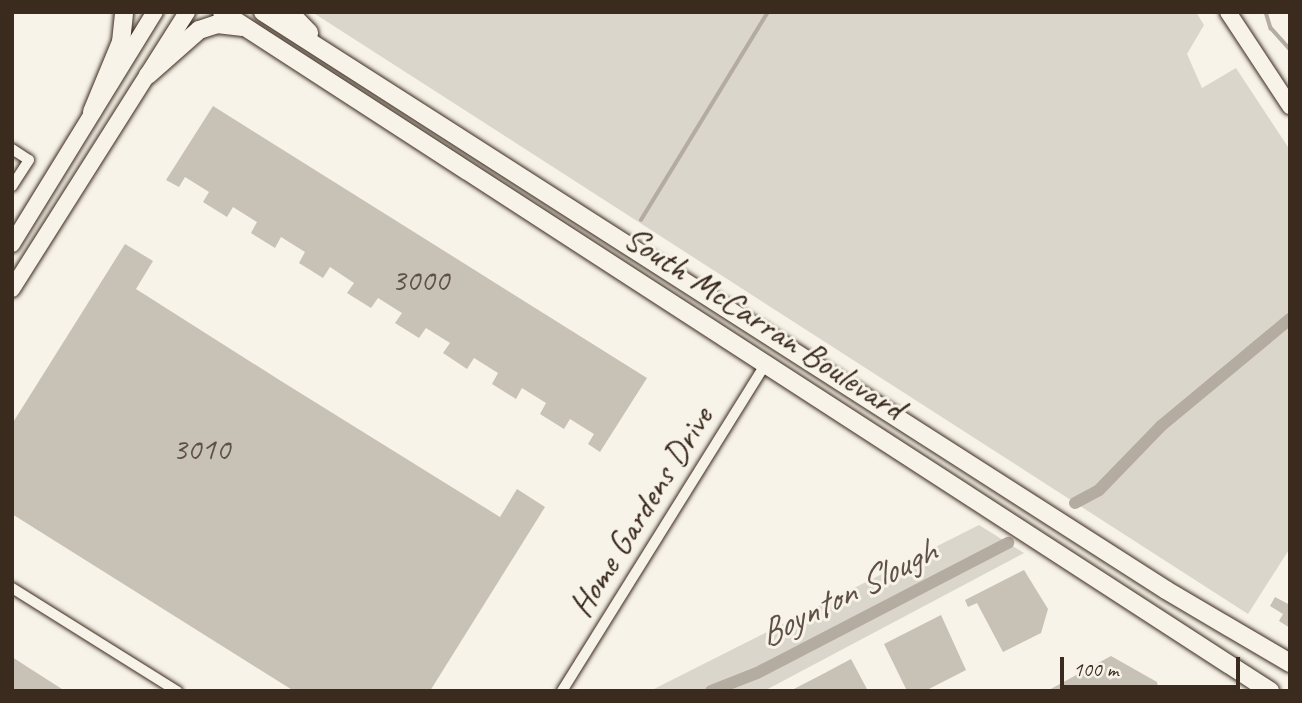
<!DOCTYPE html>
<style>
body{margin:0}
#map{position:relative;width:1302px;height:703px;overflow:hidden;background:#f7f3e8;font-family:Caveat,sans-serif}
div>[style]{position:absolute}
.green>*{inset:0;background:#dbd6cb}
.stream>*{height:3.5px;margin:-1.75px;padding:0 1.75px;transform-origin:1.75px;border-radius:1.75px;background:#b4aca0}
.canal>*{height:12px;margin:-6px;padding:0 6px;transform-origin:6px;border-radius:6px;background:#b4aca0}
.building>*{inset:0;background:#c8c1b6}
.roads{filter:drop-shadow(0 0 2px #3b2a1e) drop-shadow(0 0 2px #3b2a1e)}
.street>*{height:10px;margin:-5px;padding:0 5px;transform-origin:5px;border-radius:5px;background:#f7f3e8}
.secondary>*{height:16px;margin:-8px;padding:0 8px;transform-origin:8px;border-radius:8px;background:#f7f3e8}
.primary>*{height:18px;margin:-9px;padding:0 9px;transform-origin:9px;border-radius:9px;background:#f7f3e8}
span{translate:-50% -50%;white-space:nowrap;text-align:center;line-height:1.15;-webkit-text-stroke:6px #f7f3e8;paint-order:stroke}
.number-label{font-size:32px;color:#5e5044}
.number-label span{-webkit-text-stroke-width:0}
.street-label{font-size:35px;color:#3b2a1e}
.water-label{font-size:37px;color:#5f5145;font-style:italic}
.frame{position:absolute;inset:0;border:14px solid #3b2a1e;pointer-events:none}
.scale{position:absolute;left:1060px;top:657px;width:180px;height:32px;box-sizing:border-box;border:4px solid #3b2a1e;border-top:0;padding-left:9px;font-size:21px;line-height:24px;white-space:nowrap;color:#3b2a1e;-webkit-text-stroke:5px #f7f3e8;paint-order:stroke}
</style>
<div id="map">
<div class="green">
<i style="clip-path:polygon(312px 12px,1196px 12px,1204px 25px,1187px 54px,1202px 88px,1236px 68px,1290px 150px,1290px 548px,1248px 614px)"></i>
<i style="clip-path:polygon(979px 525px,1024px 553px,764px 691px,650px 691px)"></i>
</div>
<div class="stream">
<i style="left:1266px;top:12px;width:17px;rotate:73deg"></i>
<i style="left:1271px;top:28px;width:28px;rotate:48deg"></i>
<i style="left:641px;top:220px;width:244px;rotate:-58.6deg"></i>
</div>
<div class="canal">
<i style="left:1075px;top:503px;width:27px;rotate:-28deg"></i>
<i style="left:1099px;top:490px;width:89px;rotate:-45.9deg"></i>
<i style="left:1161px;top:426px;width:168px;rotate:-39.7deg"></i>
<i style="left:711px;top:691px;width:49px;rotate:-21.4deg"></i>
<i style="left:757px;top:673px;width:283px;rotate:-27.4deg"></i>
</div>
<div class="building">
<i style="clip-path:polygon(213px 106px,647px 378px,600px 452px,588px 444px,594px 434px,570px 419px,564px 429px,540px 414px,546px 403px,522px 388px,516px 399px,492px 384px,498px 373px,474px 358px,467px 369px,443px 353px,450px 343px,426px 328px,419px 338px,395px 323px,402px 313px,378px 298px,371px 308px,347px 293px,354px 283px,330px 267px,323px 278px,299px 263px,305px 252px,281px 237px,275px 248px,251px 233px,257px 222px,233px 207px,227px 217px,203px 202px,209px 192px,185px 177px,179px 187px,166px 180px)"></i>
<i style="clip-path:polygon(125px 244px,153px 261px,136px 289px,281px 381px,500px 517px,517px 489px,545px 507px,430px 691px,294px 691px,12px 514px,12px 424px)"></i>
<i style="clip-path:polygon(1024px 570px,1048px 609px,1041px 633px,1003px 652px,977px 603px,968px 607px,965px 600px)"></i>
<i style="clip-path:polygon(1275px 597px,1290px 605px,1290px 628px,1279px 621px,1283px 614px,1270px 606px)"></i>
<i style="clip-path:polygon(941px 615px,966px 670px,925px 691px,907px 691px,884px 644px)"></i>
<i style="clip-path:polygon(1111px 656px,1157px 682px,1158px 688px,1047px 691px)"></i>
<i style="clip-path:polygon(12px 657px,65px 691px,12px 691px)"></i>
<i style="clip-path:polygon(851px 659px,868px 691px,790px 691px,821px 675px)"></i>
</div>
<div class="roads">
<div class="street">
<i style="left:12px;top:149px;width:20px;rotate:33deg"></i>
<i style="left:29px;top:160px;width:31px;rotate:123deg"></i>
<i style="left:12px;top:588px;width:195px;rotate:32deg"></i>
<i style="left:562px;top:691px;width:388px;rotate:-58.1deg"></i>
</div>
<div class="secondary">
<i style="left:1228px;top:12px;width:113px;rotate:56.6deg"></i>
<i style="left:12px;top:244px;width:273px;rotate:-58.4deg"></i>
<i style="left:12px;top:289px;width:328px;rotate:-57.7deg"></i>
</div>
<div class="primary">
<i style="left:222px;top:12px;width:1249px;rotate:32.94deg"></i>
<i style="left:263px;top:12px;width:1072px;rotate:32.62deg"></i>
<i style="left:1166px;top:590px;width:144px;rotate:30.5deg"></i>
<i style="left:289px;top:12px;width:29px;rotate:46deg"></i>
<i style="left:148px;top:75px;width:68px;rotate:-41.4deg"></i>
<i style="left:199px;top:30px;width:19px;rotate:-18deg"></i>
<i style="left:217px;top:24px;width:24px;rotate:7deg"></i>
<i style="left:92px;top:112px;width:76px;rotate:-67.5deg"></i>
<i style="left:121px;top:42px;width:30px;rotate:-84deg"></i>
</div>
</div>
<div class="number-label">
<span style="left:420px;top:280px">3000</span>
<span style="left:201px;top:449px">3010</span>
</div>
<div class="street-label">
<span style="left:764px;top:323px;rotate:33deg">South McCarran Boulevard</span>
<span style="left:641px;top:512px;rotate:-58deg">Home Gardens Drive</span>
</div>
<div class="water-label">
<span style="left:847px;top:593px;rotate:-27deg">Boynton Slough</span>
</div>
<div class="frame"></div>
<div class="scale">100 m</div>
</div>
